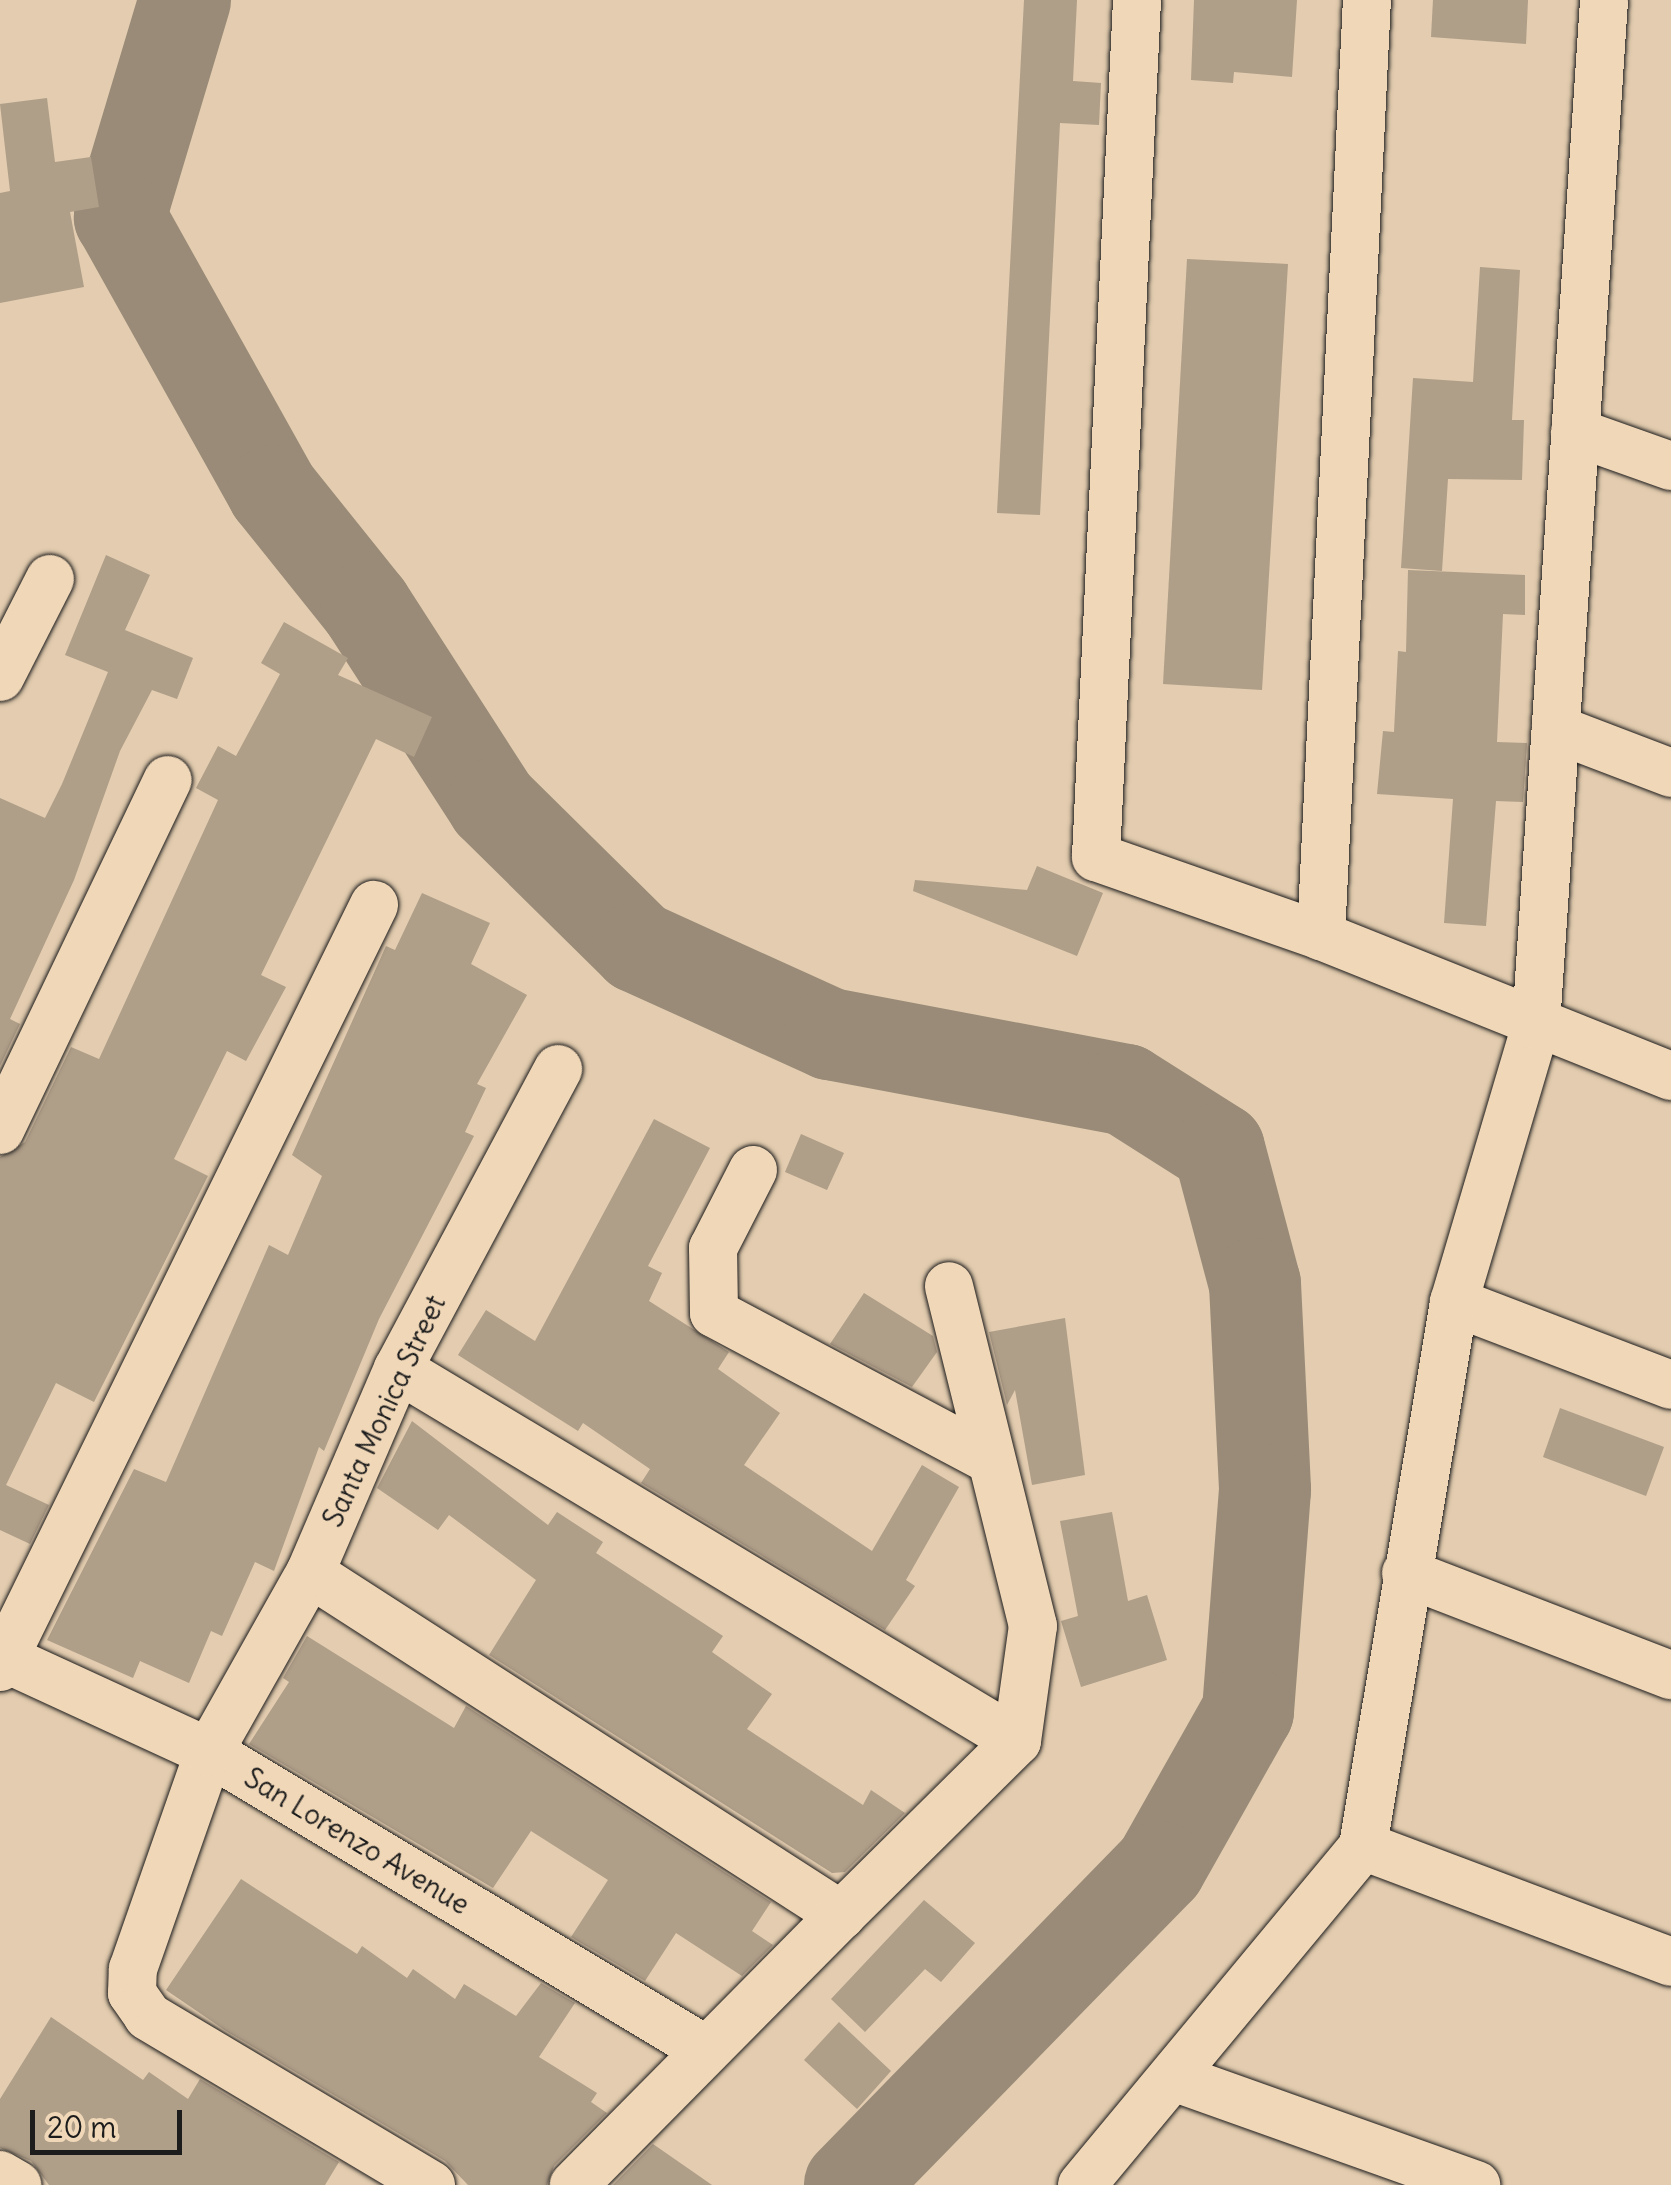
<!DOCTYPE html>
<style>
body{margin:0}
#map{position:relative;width:1671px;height:2185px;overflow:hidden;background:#e3ccaf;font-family:Delius,sans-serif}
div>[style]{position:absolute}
.river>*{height:92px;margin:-46px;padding:0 46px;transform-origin:46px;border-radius:46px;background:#998b78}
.building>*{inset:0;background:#af9e88}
.roads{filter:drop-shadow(0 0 2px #1c1c1c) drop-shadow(0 0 2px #1c1c1c)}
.minor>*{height:48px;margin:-24px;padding:0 24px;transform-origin:24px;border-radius:24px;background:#f0d7b8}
span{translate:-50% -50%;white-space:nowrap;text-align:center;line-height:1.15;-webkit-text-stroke:9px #f0d7b8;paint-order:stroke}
.street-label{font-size:28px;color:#1c1c1c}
.scale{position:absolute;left:30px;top:2110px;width:152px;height:45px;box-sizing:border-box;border:5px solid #1c1c1c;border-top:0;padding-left:12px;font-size:30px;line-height:35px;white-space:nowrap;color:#1c1c1c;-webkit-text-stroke:8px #f0d7b8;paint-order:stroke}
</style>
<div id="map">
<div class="river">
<i style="left:185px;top:0;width:227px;rotate:106.7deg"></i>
<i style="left:120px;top:217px;width:314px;rotate:60.8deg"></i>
<i style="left:273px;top:491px;width:149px;rotate:51.3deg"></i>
<i style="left:366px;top:607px;width:234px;rotate:57.2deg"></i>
<i style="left:493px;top:804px;width:204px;rotate:44.6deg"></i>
<i style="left:638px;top:947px;width:211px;rotate:24.4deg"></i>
<i style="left:830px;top:1034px;width:301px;rotate:10.7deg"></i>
<i style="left:1126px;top:1090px;width:110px;rotate:32.4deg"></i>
<i style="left:1219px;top:1149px;width:140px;rotate:75.1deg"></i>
<i style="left:1255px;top:1284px;width:206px;rotate:87.2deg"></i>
<i style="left:1265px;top:1490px;width:222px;rotate:94.4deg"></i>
<i style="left:1248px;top:1711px;width:179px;rotate:119.4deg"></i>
<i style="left:1160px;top:1867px;width:444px;rotate:134.3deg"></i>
</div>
<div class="building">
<i style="clip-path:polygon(1024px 0,1077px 0,1073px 81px,1101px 83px,1099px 125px,1060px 123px,1040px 515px,997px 513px)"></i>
<i style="clip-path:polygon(1194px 0,1297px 0,1292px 77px,1234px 72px,1233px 83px,1191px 80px)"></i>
<i style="clip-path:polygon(1433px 0,1528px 0,1526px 44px,1431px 37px)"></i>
<i style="clip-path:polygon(47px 98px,55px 162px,91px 157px,99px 207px,70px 212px,84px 287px,0 303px,0 193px,10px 191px,0 104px)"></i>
<i style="clip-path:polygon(1187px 259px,1288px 264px,1262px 690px,1163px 684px)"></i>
<i style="clip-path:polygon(1480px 267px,1520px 270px,1512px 420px,1524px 420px,1522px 480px,1448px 479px,1442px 571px,1401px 568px,1413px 378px,1473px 382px)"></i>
<i style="clip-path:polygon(106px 555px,150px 575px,125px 630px,193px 658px,177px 699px,152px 690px,120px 751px,74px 880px,10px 1019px,20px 1024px,0 1066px,0 798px,45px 818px,62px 784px,108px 672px,65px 655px)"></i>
<i style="clip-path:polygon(1408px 570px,1525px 575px,1525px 615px,1503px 614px,1497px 742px,1527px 743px,1523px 802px,1496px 801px,1486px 926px,1444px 923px,1453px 799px,1377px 794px,1383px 731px,1394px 732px,1398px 651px,1406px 652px)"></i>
<i style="clip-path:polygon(284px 622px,348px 658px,338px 675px,432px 717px,414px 757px,376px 739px,261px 975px,286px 987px,246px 1061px,227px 1051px,174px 1159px,208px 1176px,94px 1402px,56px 1383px,6px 1485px,49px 1505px,30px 1544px,0 1530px,0 1157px,25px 1142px,71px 1047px,99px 1059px,218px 800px,196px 788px,218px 746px,236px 756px,280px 674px,261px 663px)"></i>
<i style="clip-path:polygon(1037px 866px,1103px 893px,1077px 956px,913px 891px,915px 880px,1027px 890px)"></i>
<i style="clip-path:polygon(422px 893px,490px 923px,471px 964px,527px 995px,477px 1084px,486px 1088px,465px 1132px,474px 1136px,379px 1319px,324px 1451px,319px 1447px,274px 1571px,255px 1562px,222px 1636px,211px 1631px,189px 1683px,140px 1661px,133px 1678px,47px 1640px,134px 1469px,166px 1482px,269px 1245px,288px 1255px,322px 1176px,292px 1155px,386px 946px,395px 950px)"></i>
<i style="clip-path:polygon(654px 1119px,710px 1148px,648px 1266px,662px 1273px,649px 1301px,729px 1352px,718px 1369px,780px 1413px,744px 1465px,872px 1551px,922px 1465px,959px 1487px,906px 1580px,915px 1586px,885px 1630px,641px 1483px,650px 1469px,583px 1423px,578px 1431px,458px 1355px,486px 1310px,535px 1341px)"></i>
<i style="clip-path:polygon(801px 1134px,844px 1153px,827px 1190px,785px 1172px)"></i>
<i style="clip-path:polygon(864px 1293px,933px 1336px,937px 1352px,912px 1387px,830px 1344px)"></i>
<i style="clip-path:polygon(1065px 1318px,1085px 1475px,1032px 1485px,1015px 1390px,1007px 1405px,989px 1332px)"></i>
<i style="clip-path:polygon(1560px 1408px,1664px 1447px,1646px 1496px,1543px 1457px)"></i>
<i style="clip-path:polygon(412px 1421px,548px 1525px,557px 1512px,603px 1542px,596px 1553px,723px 1636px,712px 1652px,772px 1694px,747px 1729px,863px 1805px,871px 1790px,905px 1813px,845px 1872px,832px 1873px,489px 1655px,536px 1580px,449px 1515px,438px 1530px,377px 1488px)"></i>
<i style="clip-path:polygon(1112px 1512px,1128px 1601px,1147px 1595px,1167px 1660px,1081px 1687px,1061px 1621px,1078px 1616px,1060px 1521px)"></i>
<i style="clip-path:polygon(307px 1636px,454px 1728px,466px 1706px,771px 1902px,752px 1931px,773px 1945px,742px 1976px,676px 1933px,645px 1981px,571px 1937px,608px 1880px,531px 1831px,493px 1888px,249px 1744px,289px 1682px,283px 1678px)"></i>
<i style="clip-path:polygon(241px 1879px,357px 1954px,362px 1946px,407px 1978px,413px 1969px,455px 1999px,464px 1984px,516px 2016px,541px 1983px,575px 2003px,539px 2057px,597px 2093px,591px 2102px,607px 2113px,554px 2166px,547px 2185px,468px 2185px,445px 2161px,226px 2031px,166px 1990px)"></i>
<i style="clip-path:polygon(924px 1900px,975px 1943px,941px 1982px,925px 1969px,865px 2032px,831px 1999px)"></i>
<i style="clip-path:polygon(51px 2017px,143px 2080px,149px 2072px,188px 2099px,200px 2079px,339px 2162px,325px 2185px,49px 2185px,31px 2161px,0 2148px,0 2099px)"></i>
<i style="clip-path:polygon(839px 2022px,891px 2071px,857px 2109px,804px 2060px)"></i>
<i style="clip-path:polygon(653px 2144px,712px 2185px,613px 2185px)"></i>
</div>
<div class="roads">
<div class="minor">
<i style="left:1137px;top:0;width:858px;rotate:92.74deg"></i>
<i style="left:1096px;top:857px;width:238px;rotate:19.3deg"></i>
<i style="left:1321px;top:936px;width:377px;rotate:21.8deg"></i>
<i style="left:1575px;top:432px;width:102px;rotate:19.5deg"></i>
<i style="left:0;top:677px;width:110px;rotate:-63deg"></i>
<i style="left:1556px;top:729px;width:123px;rotate:20.9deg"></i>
<i style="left:1321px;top:936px;width:937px;rotate:-87.19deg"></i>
<i style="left:0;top:1130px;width:388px;rotate:-64.4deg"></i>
<i style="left:753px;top:1170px;width:88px;rotate:117.1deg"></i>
<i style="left:713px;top:1248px;width:65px;rotate:89.1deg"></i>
<i style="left:714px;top:1313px;width:314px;rotate:28deg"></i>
<i style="left:1454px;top:1302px;width:232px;rotate:20.9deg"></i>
<i style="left:398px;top:1369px;width:722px;rotate:31deg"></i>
<i style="left:310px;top:1573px;width:632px;rotate:32.78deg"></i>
<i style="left:841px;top:1915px;width:380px;rotate:134.7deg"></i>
<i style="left:1406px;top:1573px;width:284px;rotate:21.1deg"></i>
<i style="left:0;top:1656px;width:230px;rotate:24.7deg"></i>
<i style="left:209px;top:1752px;width:576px;rotate:30.93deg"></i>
<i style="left:0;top:1667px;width:849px;rotate:-63.86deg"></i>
<i style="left:1363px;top:1846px;width:329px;rotate:20.6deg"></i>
<i style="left:841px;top:1915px;width:247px;rotate:-44.7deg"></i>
<i style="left:1017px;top:1741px;width:116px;rotate:-82.1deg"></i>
<i style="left:1033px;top:1626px;width:350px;rotate:-103.9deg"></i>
<i style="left:1173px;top:2077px;width:322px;rotate:19.6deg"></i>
<i style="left:0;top:2175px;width:20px;rotate:30deg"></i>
<i style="left:431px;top:2185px;width:330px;rotate:-149.2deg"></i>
<i style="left:148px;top:2016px;width:28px;rotate:-125deg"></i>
<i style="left:132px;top:1993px;width:24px;rotate:-88deg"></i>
<i style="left:133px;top:1969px;width:230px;rotate:-70.7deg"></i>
<i style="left:209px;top:1752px;width:206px;rotate:-60.6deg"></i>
<i style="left:310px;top:1573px;width:222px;rotate:-66.7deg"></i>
<i style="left:398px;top:1369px;width:340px;rotate:-61.9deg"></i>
<i style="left:1082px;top:2185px;width:440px;rotate:-50.3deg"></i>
<i style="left:1363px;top:1846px;width:552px;rotate:-80.5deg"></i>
<i style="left:1454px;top:1302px;width:289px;rotate:-73.5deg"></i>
<i style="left:1536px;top:1025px;width:1027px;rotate:-86.2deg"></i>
</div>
</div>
<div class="street-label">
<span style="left:384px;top:1411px;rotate:-65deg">Santa Monica Street</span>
<span style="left:357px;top:1841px;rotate:31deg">San Lorenzo Avenue</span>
</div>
<div class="scale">20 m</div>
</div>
